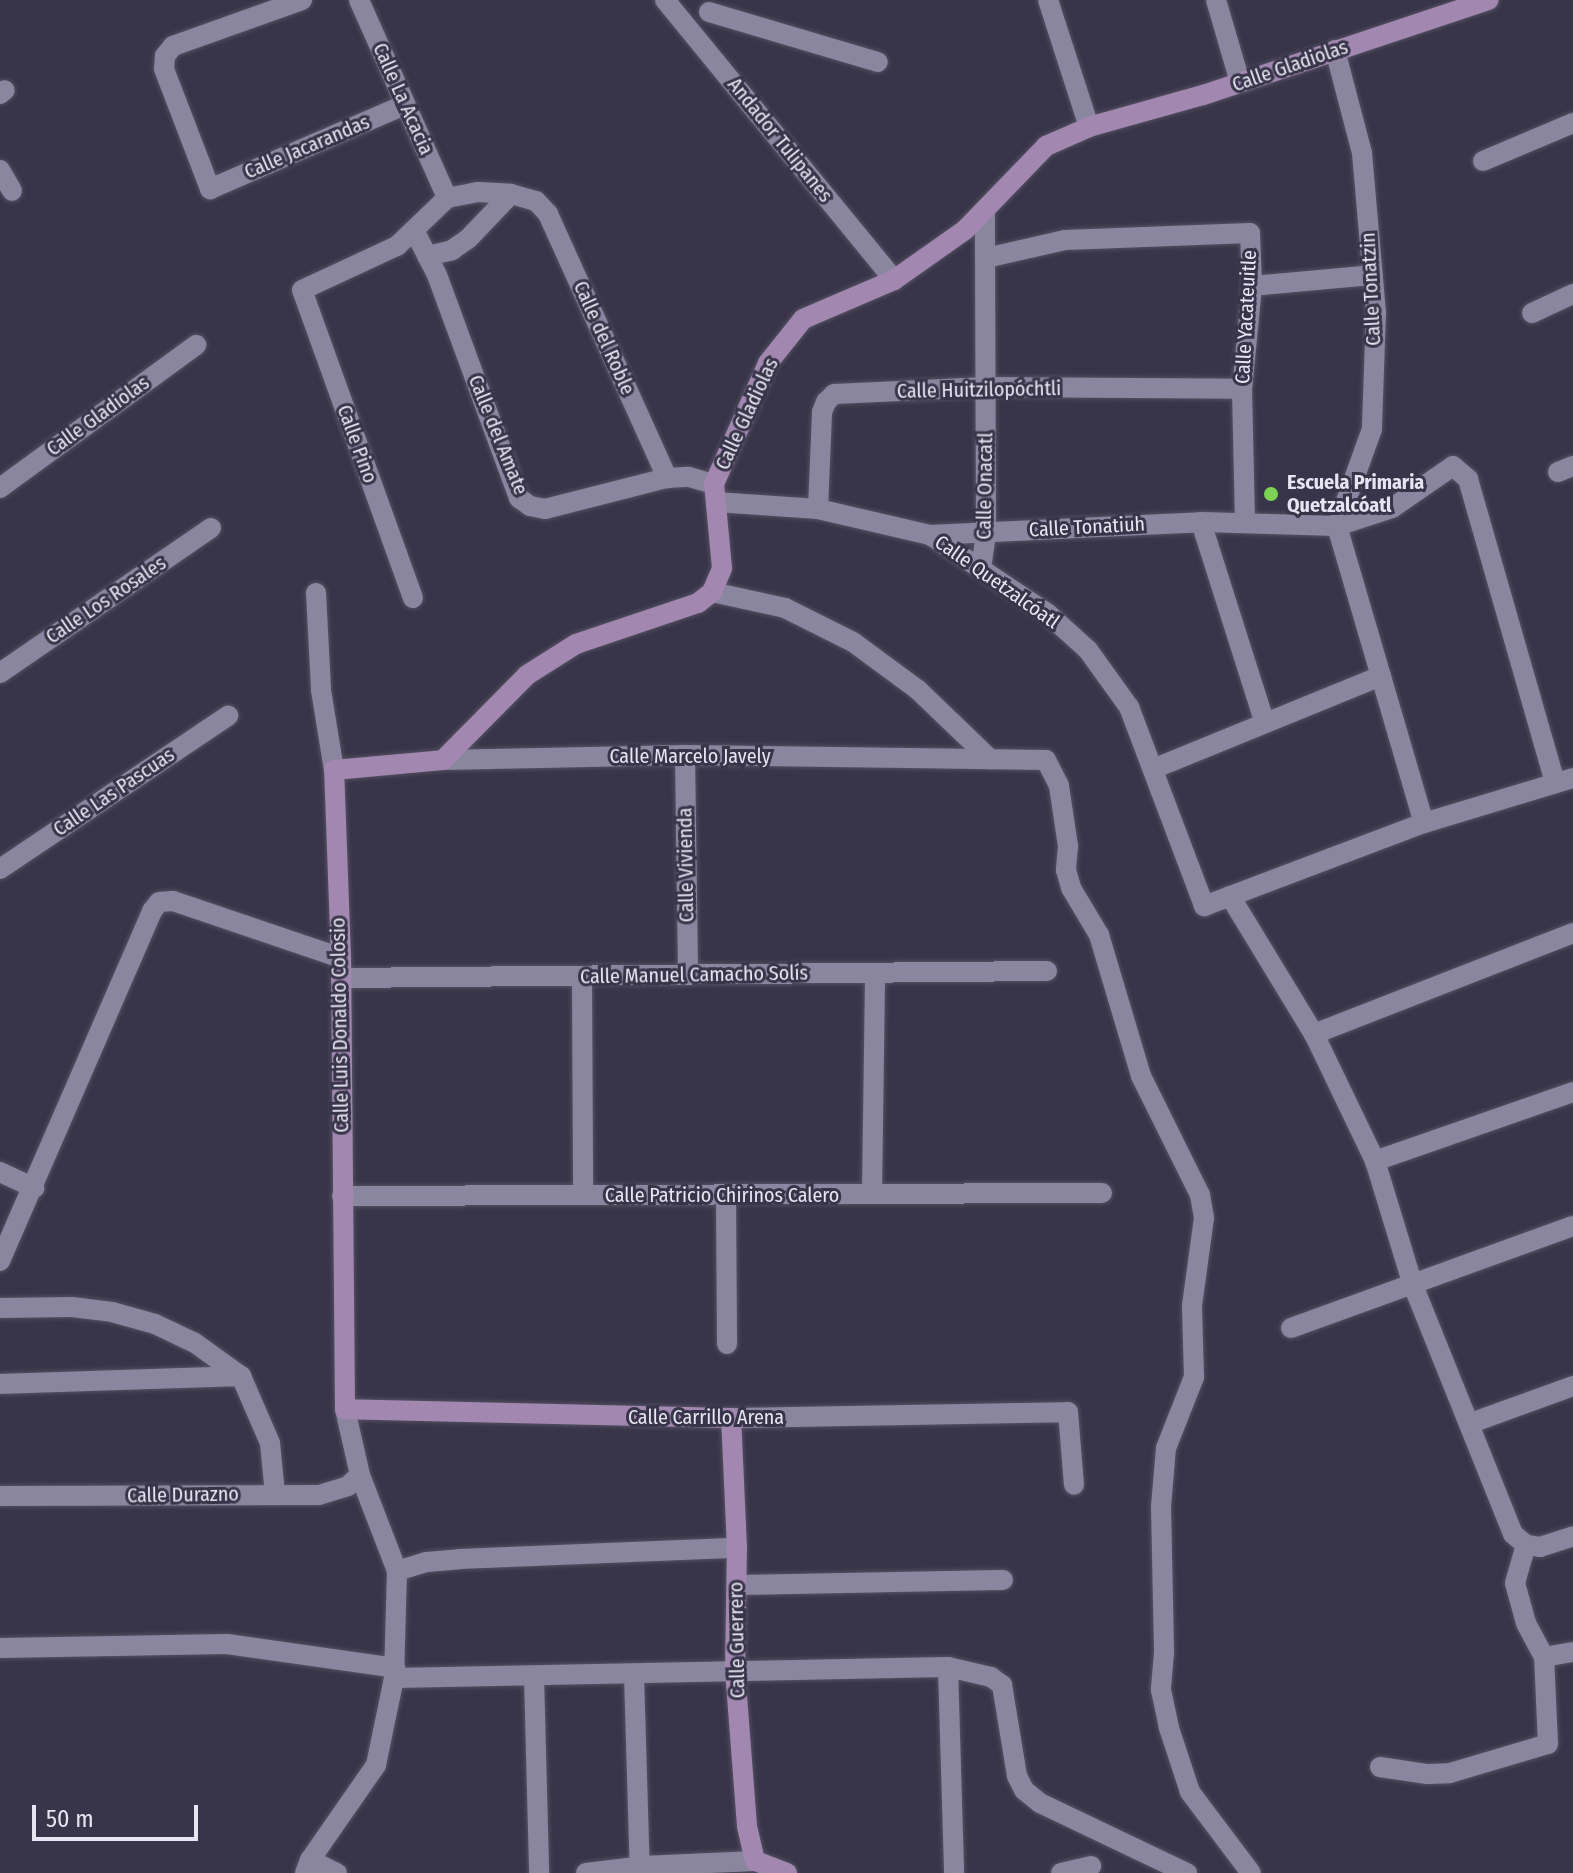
<!DOCTYPE html>
<meta charset="utf-8">
<style>
body{margin:0}
#map{position:relative;width:1573px;height:1873px;overflow:hidden;background:#383449;font-family:"Fira Sans Condensed",sans-serif}
div>[style]{position:absolute}
.roads{filter:drop-shadow(0 0 2px #545062) drop-shadow(0 0 2px #545062)}
.street>*{height:20px;margin:-10px;padding:0 10px;transform-origin:10px;border-radius:10px;background:#8b869f}
.secondary>*{height:20px;margin:-10px;padding:0 10px;transform-origin:10px;border-radius:10px;background:#a288b1}
.dots>*{width:22px;height:22px;translate:-50% -50%;box-sizing:border-box;border:4px solid #383449;border-radius:50%}
span{translate:-50% -50%;white-space:nowrap;text-align:center;line-height:1.15;-webkit-text-stroke:6px #383449;paint-order:stroke}
.street-label{font-size:20px;color:#e7e5f2}
.poi-label{font-size:20px;color:#e7e5f2;font-weight:700}
.left{translate:0 -50%;text-align:left}
.scale{position:absolute;left:32px;top:1805px;width:166px;height:36px;box-sizing:border-box;border:4px solid #e7e5f2;border-top:0;padding-left:10px;font-size:24px;line-height:28px;white-space:nowrap;color:#e7e5f2;-webkit-text-stroke:6px #383449;paint-order:stroke}
</style>
<div id="map">
<div class="roads">
<div class="street">
<i style="left:302px;top:0;width:137px;rotate:160.4deg"></i>
<i style="left:173px;top:46px;width:13px;rotate:129deg"></i>
<i style="left:165px;top:56px;width:13px;rotate:94deg"></i>
<i style="left:164px;top:69px;width:129px;rotate:69deg"></i>
<i style="left:210px;top:189px;width:211px;rotate:-23.4deg"></i>
<i style="left:359px;top:0;width:217px;rotate:66deg"></i>
<i style="left:665px;top:0;width:362px;rotate:50.7deg"></i>
<i style="left:1048px;top:0;width:133px;rotate:72.1deg"></i>
<i style="left:1216px;top:0;width:85px;rotate:73.7deg"></i>
<i style="left:709px;top:12px;width:176px;rotate:16.5deg"></i>
<i style="left:1335px;top:50px;width:106px;rotate:75.3deg"></i>
<i style="left:1362px;top:153px;width:160px;rotate:85deg"></i>
<i style="left:1376px;top:312px;width:117px;rotate:92deg"></i>
<i style="left:1372px;top:429px;width:103px;rotate:109.8deg"></i>
<i style="left:0;top:94px;width:6px;rotate:-39deg"></i>
<i style="left:1483px;top:161px;width:98px;rotate:-22.9deg"></i>
<i style="left:0;top:170px;width:24px;rotate:60deg"></i>
<i style="left:415px;top:232px;width:48px;rotate:62.9deg"></i>
<i style="left:437px;top:275px;width:238px;rotate:69.8deg"></i>
<i style="left:519px;top:498px;width:14px;rotate:36deg"></i>
<i style="left:530px;top:506px;width:15px;rotate:11deg"></i>
<i style="left:545px;top:509px;width:126px;rotate:-14.3deg"></i>
<i style="left:667px;top:478px;width:22px;rotate:-3deg"></i>
<i style="left:689px;top:477px;width:26px;rotate:16deg"></i>
<i style="left:427px;top:256px;width:26px;rotate:-13deg"></i>
<i style="left:452px;top:250px;width:19px;rotate:-35deg"></i>
<i style="left:468px;top:239px;width:62px;rotate:-46.3deg"></i>
<i style="left:986px;top:258px;width:81px;rotate:-12.8deg"></i>
<i style="left:1065px;top:240px;width:185px;rotate:-2.2deg"></i>
<i style="left:1250px;top:233px;width:53px;rotate:87.8deg"></i>
<i style="left:1252px;top:286px;width:103px;rotate:95.5deg"></i>
<i style="left:1242px;top:389px;width:134px;rotate:88.7deg"></i>
<i style="left:1252px;top:286px;width:121px;rotate:-5.2deg"></i>
<i style="left:1532px;top:313px;width:45px;rotate:-24.9deg"></i>
<i style="left:1558px;top:472px;width:16px;rotate:-22deg"></i>
<i style="left:0;top:488px;width:243px;rotate:-36.1deg"></i>
<i style="left:716px;top:502px;width:102px;rotate:3.9deg"></i>
<i style="left:818px;top:509px;width:115px;rotate:13.1deg"></i>
<i style="left:930px;top:535px;width:141px;rotate:33.7deg"></i>
<i style="left:1047px;top:613px;width:55px;rotate:42.1deg"></i>
<i style="left:1088px;top:650px;width:70px;rotate:54.3deg"></i>
<i style="left:1129px;top:707px;width:213px;rotate:69.3deg"></i>
<i style="left:1204px;top:906px;width:235px;rotate:-20.7deg"></i>
<i style="left:1424px;top:823px;width:156px;rotate:-16.8deg"></i>
<i style="left:818px;top:509px;width:97px;rotate:-87.6deg"></i>
<i style="left:822px;top:412px;width:11px;rotate:-68deg"></i>
<i style="left:826px;top:402px;width:11px;rotate:-45deg"></i>
<i style="left:834px;top:394px;width:153px;rotate:-2.6deg"></i>
<i style="left:987px;top:387px;width:255px;rotate:0.4deg"></i>
<i style="left:1201px;top:522px;width:209px;rotate:72.4deg"></i>
<i style="left:1337px;top:526px;width:309px;rotate:73.7deg"></i>
<i style="left:930px;top:535px;width:271px;rotate:-2.7deg"></i>
<i style="left:1201px;top:522px;width:136px;rotate:1.7deg"></i>
<i style="left:1337px;top:526px;width:58px;rotate:-18.1deg"></i>
<i style="left:1392px;top:508px;width:74px;rotate:-34.5deg"></i>
<i style="left:1453px;top:466px;width:20px;rotate:41deg"></i>
<i style="left:1468px;top:479px;width:316px;rotate:74deg"></i>
<i style="left:981px;top:569px;width:37px;rotate:-82deg"></i>
<i style="left:986px;top:532px;width:322px;rotate:-90.2deg"></i>
<i style="left:712px;top:592px;width:75px;rotate:12.4deg"></i>
<i style="left:785px;top:608px;width:76px;rotate:26.6deg"></i>
<i style="left:853px;top:642px;width:81px;rotate:36.4deg"></i>
<i style="left:918px;top:690px;width:100px;rotate:43.8deg"></i>
<i style="left:316px;top:593px;width:97px;rotate:87deg"></i>
<i style="left:321px;top:690px;width:81px;rotate:80.8deg"></i>
<i style="left:413px;top:598px;width:327px;rotate:-109.8deg"></i>
<i style="left:302px;top:290px;width:105px;rotate:-24.9deg"></i>
<i style="left:397px;top:246px;width:69px;rotate:-43.8deg"></i>
<i style="left:447px;top:198px;width:32px;rotate:-11deg"></i>
<i style="left:478px;top:192px;width:33px;rotate:3deg"></i>
<i style="left:511px;top:194px;width:26px;rotate:16deg"></i>
<i style="left:536px;top:201px;width:18px;rotate:47deg"></i>
<i style="left:548px;top:214px;width:290px;rotate:65.7deg"></i>
<i style="left:0;top:673px;width:256px;rotate:-34.5deg"></i>
<i style="left:685px;top:755px;width:220px;rotate:89.2deg"></i>
<i style="left:443px;top:760px;width:242px;rotate:-1.2deg"></i>
<i style="left:685px;top:755px;width:361px;rotate:0.8deg"></i>
<i style="left:1046px;top:760px;width:29px;rotate:63deg"></i>
<i style="left:1059px;top:786px;width:61px;rotate:81.5deg"></i>
<i style="left:1068px;top:846px;width:24px;rotate:95deg"></i>
<i style="left:1066px;top:870px;width:19px;rotate:74deg"></i>
<i style="left:1071px;top:888px;width:55px;rotate:59.2deg"></i>
<i style="left:1099px;top:935px;width:147px;rotate:73.4deg"></i>
<i style="left:1141px;top:1076px;width:133px;rotate:63.6deg"></i>
<i style="left:1200px;top:1195px;width:23px;rotate:80deg"></i>
<i style="left:1204px;top:1218px;width:89px;rotate:97.8deg"></i>
<i style="left:1192px;top:1306px;width:71px;rotate:88.4deg"></i>
<i style="left:1194px;top:1377px;width:76px;rotate:111.5deg"></i>
<i style="left:1166px;top:1448px;width:58px;rotate:94.9deg"></i>
<i style="left:1161px;top:1506px;width:147px;rotate:88.8deg"></i>
<i style="left:1164px;top:1653px;width:37px;rotate:95deg"></i>
<i style="left:1161px;top:1690px;width:39px;rotate:78deg"></i>
<i style="left:1169px;top:1728px;width:67px;rotate:71.8deg"></i>
<i style="left:1190px;top:1792px;width:101px;rotate:53deg"></i>
<i style="left:1153px;top:769px;width:246px;rotate:-22.2deg"></i>
<i style="left:0;top:869px;width:275px;rotate:-33.9deg"></i>
<i style="left:1230px;top:896px;width:162px;rotate:58.7deg"></i>
<i style="left:1314px;top:1034px;width:141px;rotate:64.3deg"></i>
<i style="left:1375px;top:1161px;width:130px;rotate:73deg"></i>
<i style="left:1413px;top:1285px;width:268px;rotate:68.1deg"></i>
<i style="left:1513px;top:1534px;width:17px;rotate:40deg"></i>
<i style="left:1526px;top:1545px;width:14px;rotate:8deg"></i>
<i style="left:1540px;top:1547px;width:35px;rotate:-18deg"></i>
<i style="left:582px;top:976px;width:219px;rotate:89.7deg"></i>
<i style="left:341px;top:978px;width:706px;rotate:-0.57deg"></i>
<i style="left:1314px;top:1034px;width:278px;rotate:-21.3deg"></i>
<i style="left:1375px;top:1161px;width:210px;rotate:-19.2deg"></i>
<i style="left:0;top:1172px;width:38px;rotate:25deg"></i>
<i style="left:872px;top:1194px;width:221px;rotate:-89.2deg"></i>
<i style="left:726px;top:1195px;width:149px;rotate:89.6deg"></i>
<i style="left:342px;top:1196px;width:760px;rotate:-0.23deg"></i>
<i style="left:0;top:1261px;width:382px;rotate:-66.5deg"></i>
<i style="left:152px;top:911px;width:11px;rotate:-52deg"></i>
<i style="left:159px;top:902px;width:14px;rotate:-4deg"></i>
<i style="left:173px;top:901px;width:177px;rotate:18.7deg"></i>
<i style="left:0;top:1308px;width:72px;rotate:-0.8deg"></i>
<i style="left:72px;top:1307px;width:40px;rotate:7.1deg"></i>
<i style="left:112px;top:1312px;width:45px;rotate:15.6deg"></i>
<i style="left:155px;top:1324px;width:44px;rotate:25.4deg"></i>
<i style="left:195px;top:1343px;width:57px;rotate:35.7deg"></i>
<i style="left:241px;top:1376px;width:73px;rotate:66.6deg"></i>
<i style="left:270px;top:1443px;width:51px;rotate:84.4deg"></i>
<i style="left:1291px;top:1328px;width:300px;rotate:-19.9deg"></i>
<i style="left:0;top:1384px;width:241px;rotate:-1.9deg"></i>
<i style="left:731px;top:1418px;width:337px;rotate:-1deg"></i>
<i style="left:1068px;top:1412px;width:73px;rotate:85.3deg"></i>
<i style="left:1471px;top:1423px;width:109px;rotate:-19.9deg"></i>
<i style="left:0;top:1496px;width:319px;rotate:-0.2deg"></i>
<i style="left:319px;top:1495px;width:30px;rotate:-17deg"></i>
<i style="left:348px;top:1486px;width:16px;rotate:-43deg"></i>
<i style="left:397px;top:1571px;width:31px;rotate:-17deg"></i>
<i style="left:427px;top:1562px;width:32px;rotate:-5deg"></i>
<i style="left:459px;top:1559px;width:278px;rotate:-2.3deg"></i>
<i style="left:737px;top:1585px;width:266px;rotate:-1.1deg"></i>
<i style="left:0;top:1648px;width:227px;rotate:-1deg"></i>
<i style="left:227px;top:1644px;width:170px;rotate:8.1deg"></i>
<i style="left:1544px;top:1657px;width:29px;rotate:-10deg"></i>
<i style="left:948px;top:1667px;width:206px;rotate:88.3deg"></i>
<i style="left:634px;top:1675px;width:198px;rotate:88.3deg"></i>
<i style="left:534px;top:1676px;width:197px;rotate:88.5deg"></i>
<i style="left:394px;top:1678px;width:554px;rotate:-1.14deg"></i>
<i style="left:948px;top:1667px;width:44px;rotate:13.1deg"></i>
<i style="left:991px;top:1677px;width:14px;rotate:36deg"></i>
<i style="left:1002px;top:1685px;width:92px;rotate:80.6deg"></i>
<i style="left:1017px;top:1776px;width:16px;rotate:63deg"></i>
<i style="left:1024px;top:1790px;width:21px;rotate:39deg"></i>
<i style="left:1040px;top:1803px;width:163px;rotate:25.5deg"></i>
<i style="left:1380px;top:1767px;width:48px;rotate:8.5deg"></i>
<i style="left:1427px;top:1774px;width:23px;rotate:-2deg"></i>
<i style="left:1450px;top:1773px;width:102px;rotate:-16.5deg"></i>
<i style="left:1548px;top:1744px;width:87px;rotate:-92.6deg"></i>
<i style="left:1544px;top:1657px;width:38px;rotate:-118deg"></i>
<i style="left:1526px;top:1623px;width:41px;rotate:-105.4deg"></i>
<i style="left:1515px;top:1583px;width:40px;rotate:-74deg"></i>
<i style="left:310px;top:1860px;width:30px;rotate:26deg"></i>
<i style="left:305px;top:1873px;width:14px;rotate:-69deg"></i>
<i style="left:310px;top:1860px;width:116px;rotate:-55.2deg"></i>
<i style="left:376px;top:1765px;width:89px;rotate:-78.3deg"></i>
<i style="left:394px;top:1678px;width:107px;rotate:-88.4deg"></i>
<i style="left:397px;top:1571px;width:103px;rotate:-111.1deg"></i>
<i style="left:360px;top:1475px;width:68px;rotate:-102.8deg"></i>
<i style="left:586px;top:1873px;width:56px;rotate:-7.1deg"></i>
<i style="left:642px;top:1866px;width:113px;rotate:-2.5deg"></i>
<i style="left:1061px;top:1873px;width:31px;rotate:-13deg"></i>
</div>
<div class="secondary">
<i style="left:787px;top:1873px;width:34px;rotate:-159deg"></i>
<i style="left:755px;top:1861px;width:36px;rotate:-103deg"></i>
<i style="left:747px;top:1826px;width:156px;rotate:-94.4deg"></i>
<i style="left:735px;top:1670px;width:122px;rotate:-89.1deg"></i>
<i style="left:737px;top:1548px;width:130px;rotate:-92.6deg"></i>
<i style="left:731px;top:1418px;width:386px;rotate:-178.7deg"></i>
<i style="left:345px;top:1409px;width:451px;rotate:-90.5deg"></i>
<i style="left:341px;top:958px;width:188px;rotate:-92.1deg"></i>
<i style="left:334px;top:770px;width:109px;rotate:-5.2deg"></i>
<i style="left:443px;top:760px;width:120px;rotate:-45.3deg"></i>
<i style="left:527px;top:675px;width:58px;rotate:-32.3deg"></i>
<i style="left:576px;top:644px;width:129px;rotate:-18.6deg"></i>
<i style="left:698px;top:603px;width:18px;rotate:-38deg"></i>
<i style="left:712px;top:592px;width:26px;rotate:-67deg"></i>
<i style="left:722px;top:568px;width:84px;rotate:-95.4deg"></i>
<i style="left:714px;top:484px;width:133px;rotate:-65.9deg"></i>
<i style="left:768px;top:363px;width:56px;rotate:-51.5deg"></i>
<i style="left:803px;top:319px;width:99px;rotate:-23.2deg"></i>
<i style="left:894px;top:280px;width:87px;rotate:-35.2deg"></i>
<i style="left:965px;top:230px;width:117px;rotate:-46deg"></i>
<i style="left:1046px;top:146px;width:47px;rotate:-23.8deg"></i>
<i style="left:1089px;top:127px;width:118px;rotate:-15.7deg"></i>
<i style="left:1203px;top:95px;width:301px;rotate:-18.4deg"></i>
</div>
</div>
<div class="dots">
<i style="left:1271px;top:494px;background:#7dd154"></i>
</div>
<div class="street-label">
<span style="left:1290px;top:66px;rotate:-19deg">Calle Gladiolas</span>
<span style="left:403px;top:99px;rotate:66deg">Calle La Acacia</span>
<span style="left:780px;top:140px;rotate:51deg">Andador Tulipanes</span>
<span style="left:307px;top:147px;rotate:-23deg">Calle Jacarandas</span>
<span style="left:1371px;top:289px;rotate:-93deg">Calle Tonatzin</span>
<span style="left:1246px;top:317px;rotate:-87deg">Calle Yacateuitle</span>
<span style="left:604px;top:338px;rotate:66deg">Calle del Roble</span>
<span style="left:979px;top:390px;rotate:-1deg">Calle Huitzilopóchtli</span>
<span style="left:747px;top:414px;rotate:-65deg">Calle Gladiolas</span>
<span style="left:98px;top:416px;rotate:-36deg">Calle Gladiolas</span>
<span style="left:498px;top:435px;rotate:68deg">Calle del Amate</span>
<span style="left:357px;top:444px;rotate:70deg">Calle Pino</span>
<span style="left:985px;top:486px;rotate:-89deg">Calle Onacatl</span>
<span style="left:1087px;top:527px;rotate:-3deg">Calle Tonatiuh</span>
<span style="left:997px;top:582px;rotate:35deg">Calle Quetzalcóatl</span>
<span style="left:106px;top:600px;rotate:-34deg">Calle Los Rosales</span>
<span style="left:690px;top:756px">Calle Marcelo Javely</span>
<span style="left:114px;top:792px;rotate:-34deg">Calle Las Pascuas</span>
<span style="left:686px;top:865px;rotate:-91deg">Calle Vivienda</span>
<span style="left:694px;top:975px;rotate:-1deg">Calle Manuel Camacho Solís</span>
<span style="left:340px;top:1025px;rotate:-91deg">Calle Luis Donaldo Colosio</span>
<span style="left:722px;top:1195px">Calle Patricio Chirinos Calero</span>
<span style="left:706px;top:1417px">Calle Carrillo Arena</span>
<span style="left:183px;top:1495px;rotate:-1deg">Calle Durazno</span>
<span style="left:737px;top:1640px;rotate:-91deg">Calle Guerrero</span>
</div>
<div class="poi-label">
<span class="left" style="left:1287px;top:494px">Escuela Primaria<br>Quetzalcóatl</span>
</div>
<div class="scale">50 m</div>
</div>
